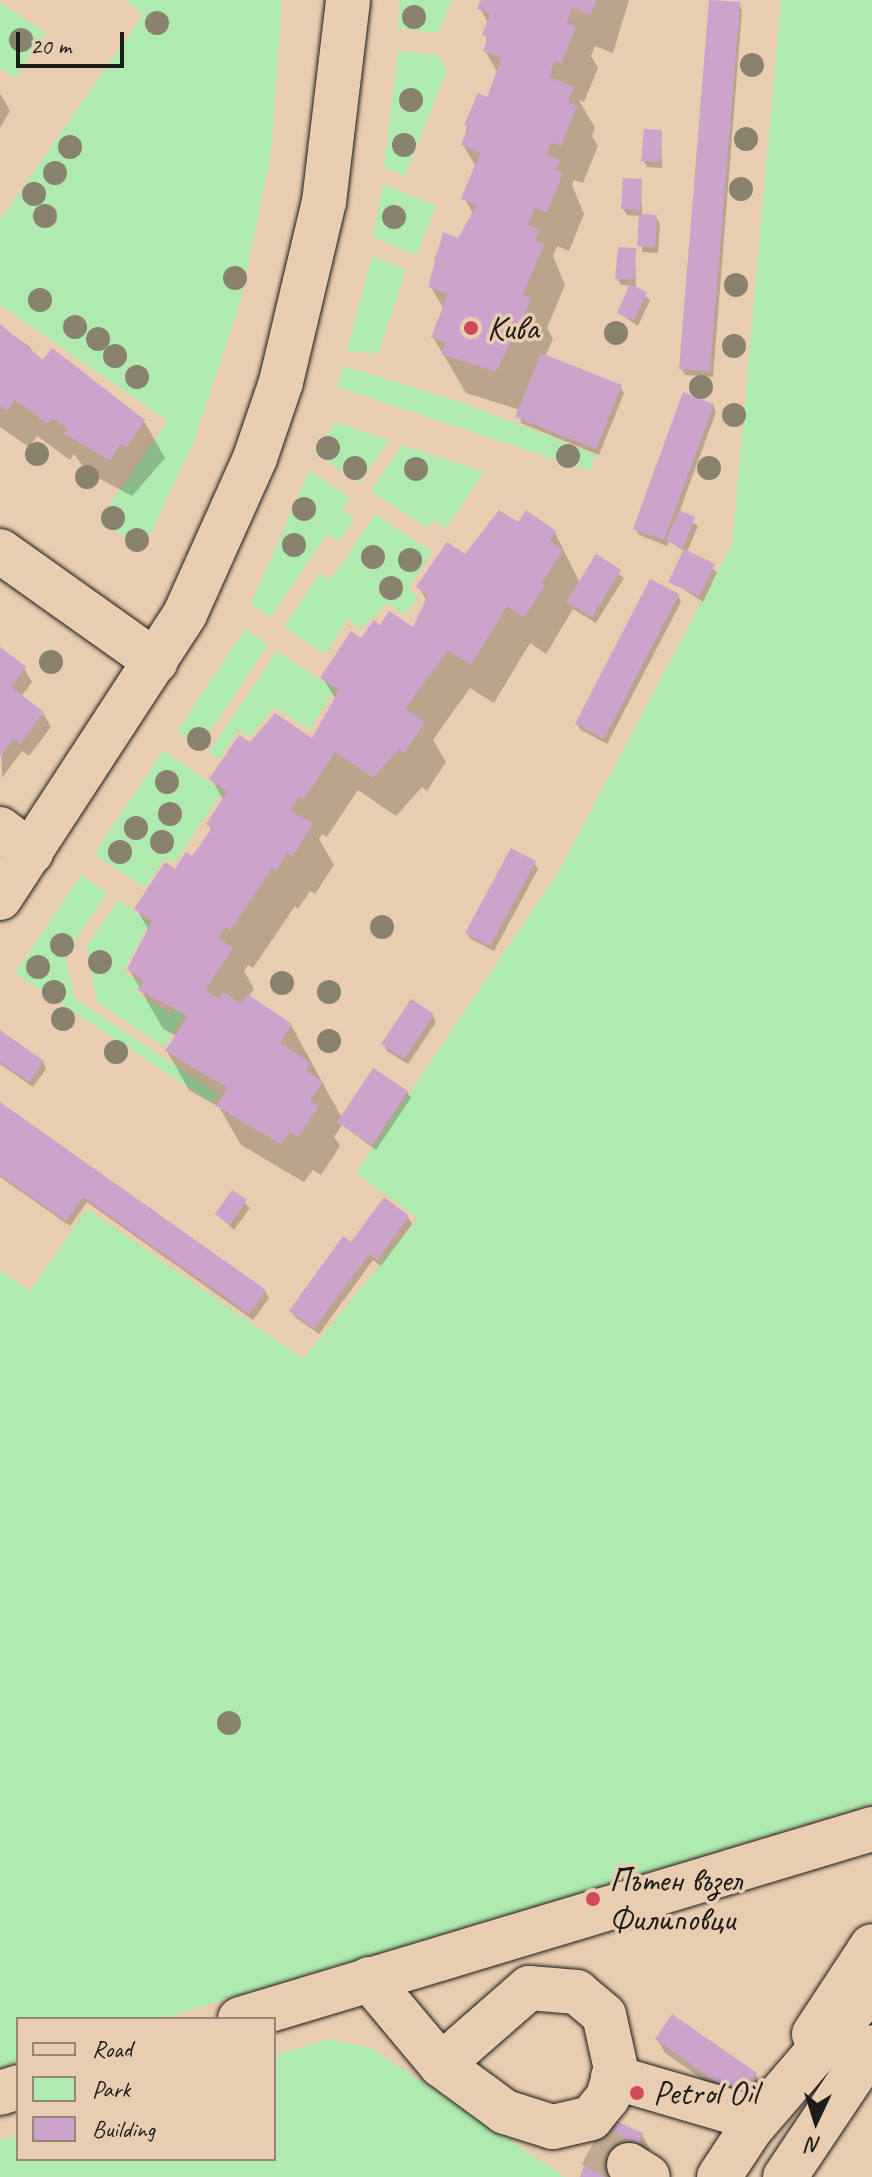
<!DOCTYPE html>
<meta charset="utf-8">
<style>
body{margin:0}
#map{position:relative;width:872px;height:2177px;overflow:hidden;background:#e9cdb0;font-family:Caveat,sans-serif}
div>[style]{position:absolute}
.green>*{inset:0;background:#afeaae}
.shadow>*{inset:0;background:#0003}
.building>*{inset:0;background:#cca3ca}
.minor-tunnel>*{height:44px;margin-top:-22px;transform-origin:0;background:repeating-linear-gradient(90deg,#c0aa92 0 44px,transparent 0 66px)}
.roads{filter:drop-shadow(0 0 2px #1c1c1c) drop-shadow(0 0 2px #1c1c1c)}
.minor>*{height:44px;margin:-22px;padding:0 22px;transform-origin:22px;border-radius:22px;background:#e9cdb0}
.major>*{height:44px;margin:-22px;padding:0 22px;transform-origin:22px;border-radius:22px;background:#e9cdb0}
.highway>*{height:44px;margin:-22px;padding:0 22px;transform-origin:22px;border-radius:22px;background:#e9cdb0}
.trees>*{width:24px;height:24px;margin:-12px;border-radius:50%;background:#88826f}
.dots>*{width:22px;height:22px;translate:-50% -50%;box-sizing:border-box;border:4px solid #e9cdb0;border-radius:50%}
span{translate:-50% -50%;white-space:nowrap;text-align:center;line-height:1.15;-webkit-text-stroke:7px #e9cdb0;paint-order:stroke}
.poi-label{font-size:34px;color:#1c1c1c}
.left{translate:0 -50%;text-align:left}
.legend{position:absolute;left:16px;top:2017px;width:260px;height:144px;box-sizing:border-box;background:#e9cdb0;border:2px solid #978675;margin:0;padding:10px 14px;list-style:none;font-size:24px;color:#1c1c1c}
.legend li{display:flex;align-items:center;gap:16px;height:40px}
.legend b{width:40px;border:2px solid #978675}
.north{position:absolute;left:776px;top:2081px;width:80px;height:80px;-webkit-text-stroke:6px #e9cdb0;paint-order:stroke;rotate:184deg;font-size:22px;font-weight:700;line-height:32px;text-align:center;color:#1c1c1c}
.north::after{content:'';display:block;margin:auto;width:28px;height:36px;background:#1c1c1c;clip-path:polygon(50% 0,100% 100%,50% 72%,0 100%)}
.scale{position:absolute;left:16px;top:32px;width:108px;height:36px;box-sizing:border-box;border:4px solid #1c1c1c;border-top:0;padding-left:10px;font-size:24px;line-height:28px;white-space:nowrap;color:#1c1c1c;-webkit-text-stroke:6px #e9cdb0;paint-order:stroke}
</style>
<div id="map">
<div class="green">
<i style="clip-path:polygon(126px 0,282px 0,271px 153px,241px 300px,193px 443px,143px 550px,99px 520px,168px 421px,0 305px,0 220px,143px 15px)"></i>
<i style="clip-path:polygon(400px 0,452px 0,438px 33px,398px 28px)"></i>
<i style="clip-path:polygon(781px 0,872px 0,872px 1804px,160px 2019px,18px 2019px,18px 2062px,0 2067px,0 1270px,30px 1291px,87px 1209px,303px 1359px,418px 1218px,356px 1173px,560px 869px,732px 545px)"></i>
<i style="clip-path:polygon(0 2px,46px 33px,15px 78px,0 68px)"></i>
<i style="clip-path:polygon(398px 51px,438px 55px,447px 70px,405px 176px,384px 167px)"></i>
<i style="clip-path:polygon(383px 184px,436px 206px,416px 255px,373px 237px)"></i>
<i style="clip-path:polygon(372px 256px,406px 270px,378px 354px,347px 351px)"></i>
<i style="clip-path:polygon(344px 366px,460px 402px,595px 454px,590px 471px,337px 387px)"></i>
<i style="clip-path:polygon(335px 422px,389px 440px,359px 483px,314px 453px)"></i>
<i style="clip-path:polygon(402px 445px,484px 472px,446px 528px,433px 520px,427px 528px,371px 491px)"></i>
<i style="clip-path:polygon(309px 471px,350px 497px,342px 509px,354px 518px,339px 541px,327px 534px,271px 617px,251px 604px)"></i>
<i style="clip-path:polygon(375px 514px,432px 552px,408px 589px,418px 596px,405px 615px,388px 603px,362px 628px,348px 619px,325px 654px,284px 627px,320px 573px,331px 580px)"></i>
<i style="clip-path:polygon(245px 629px,268px 645px,200px 746px,177px 731px)"></i>
<i style="clip-path:polygon(277px 651px,335px 689px,309px 730px,275px 707px,249px 737px,238px 730px,219px 759px,209px 752px)"></i>
<i style="clip-path:polygon(163px 751px,223px 791px,174px 863px,165px 858px,145px 888px,94px 854px)"></i>
<i style="clip-path:polygon(81px 875px,107px 893px,65px 955px,74px 998px,218px 1094px,212px 1103px,15px 973px)"></i>
<i style="clip-path:polygon(118px 900px,150px 922px,123px 971px,141px 983px,136px 992px,170px 1014px,174px 1009px,184px 1016px,164px 1047px,97px 1002px,86px 947px)"></i>
<i style="clip-path:polygon(329px 2039px,371px 2048px,565px 2177px,0 2177px,0 2140px,18px 2135px,18px 2159px,274px 2159px,274px 2056px)"></i>
</div>
<div class="shadow">
<i style="clip-path:polygon(484px 0,629px 0,613px 53px,595px 46px,591px 56px,598px 68px,584px 102px,579px 100px,595px 128px,592px 136px,598px 146px,583px 183px,574px 180px,572px 185px,584px 214px,569px 251px,557px 246px,553px 256px,565px 285px,547px 328px,553px 339px,545px 356px,620px 386px,624px 393px,599px 455px,521px 423px,520px 410px,466px 393px,433px 337px,444px 310px,431px 287px,438px 268px,434px 260px,444px 235px,459px 240px,474px 215px,464px 198px,476px 167px,463px 145px,467px 125px,488px 99px,498px 73px,485px 51px,488px 23px,480px 8px)"></i>
<i style="clip-path:polygon(739px 4px,742px 11px,713px 377px,685px 375px,681px 368px)"></i>
<i style="clip-path:polygon(0 93px,10px 111px,0 128px)"></i>
<i style="clip-path:polygon(661px 132px,662px 168px,647px 167px,643px 160px)"></i>
<i style="clip-path:polygon(641px 181px,642px 216px,656px 217px,660px 224px,658px 253px,642px 252px,641px 216px,627px 215px,623px 209px)"></i>
<i style="clip-path:polygon(635px 250px,636px 289px,650px 300px,638px 326px,619px 313px,632px 286px,621px 285px,617px 278px)"></i>
<i style="clip-path:polygon(0 326px,30px 347px,37px 359px,144px 421px,165px 458px,132px 496px,87px 472px,74px 454px,70px 460px,37px 436px,29px 447px,0 427px)"></i>
<i style="clip-path:polygon(713px 405px,716px 412px,679px 513px,698px 526px,687px 552px,717px 572px,703px 602px,671px 581px,685px 552px,669px 541px,667px 546px,639px 535px,635px 528px)"></i>
<i style="clip-path:polygon(518px 525px,555px 533px,580px 583px,597px 557px,624px 578px,596px 623px,573px 609px,546px 654px,530px 643px,494px 703px,470px 688px,433px 740px,446px 762px,427px 791px,422px 787px,396px 816px,358px 790px,327px 837px,322px 834px,319px 839px,334px 865px,315px 894px,310px 891px,298px 909px,295px 906px,253px 968px,248px 965px,244px 971px,254px 989px,248px 997px,291px 1025px,342px 1118px,407px 1092px,411px 1098px,376px 1150px,342px 1125px,334px 1137px,340px 1146px,321px 1175px,313px 1170px,304px 1182px,241px 1145px,219px 1107px,189px 1090px,167px 1051px,177px 1036px,163px 1029px,129px 969px,149px 931px,137px 909px,193px 859px,212px 831px,208px 824px,224px 801px,212px 780px,250px 745px,313px 740px,336px 700px,323px 678px,380px 628px,413px 629px,427px 601px,419px 587px)"></i>
<i style="clip-path:polygon(678px 595px,681px 602px,607px 744px,581px 730px,577px 724px)"></i>
<i style="clip-path:polygon(0 650px,24px 668px,32px 682px,21px 697px,43px 713px,51px 727px,29px 756px,22px 751px,2px 778px)"></i>
<i style="clip-path:polygon(534px 863px,538px 869px,494px 951px,471px 939px,467px 933px)"></i>
<i style="clip-path:polygon(432px 1015px,436px 1022px,408px 1064px,387px 1051px,384px 1044px)"></i>
<i style="clip-path:polygon(0 1032px,43px 1062px,46px 1069px,33px 1087px,0 1064px)"></i>
<i style="clip-path:polygon(0 1104px,265px 1291px,269px 1298px,253px 1320px,87px 1202px,70px 1226px,0 1177px)"></i>
<i style="clip-path:polygon(233px 1192px,250px 1208px,234px 1230px,217px 1214px)"></i>
<i style="clip-path:polygon(408px 1217px,412px 1224px,381px 1266px,373px 1260px,319px 1334px,295px 1317px,292px 1311px,352px 1245px)"></i>
<i style="clip-path:polygon(657px 2039px,755px 2074px,763px 2088px,747px 2111px,665px 2053px)"></i>
<i style="clip-path:polygon(606px 2118px,642px 2135px,650px 2149px,637px 2177px,580px 2176px)"></i>
</div>
<div class="building">
<i style="clip-path:polygon(481px 0,597px 0,590px 15px,572px 8px,567px 23px,576px 27px,561px 64px,555px 61px,549px 77px,574px 87px,568px 102px,577px 106px,561px 146px,552px 142px,546px 155px,560px 160px,556px 170px,563px 173px,547px 213px,535px 208px,528px 225px,540px 230px,535px 241px,544px 244px,523px 295px,532px 298px,496px 372px,441px 354px,446px 343px,431px 337px,448px 294px,428px 287px,443px 232px,458px 238px,477px 205px,461px 199px,480px 153px,461px 145px,469px 127px,464px 125px,478px 93px,487px 97px,502px 58px,483px 51px,488px 37px,482px 35px,490px 14px,477px 9px)"></i>
<i style="clip-path:polygon(709px 0,740px 2px,710px 371px,679px 369px)"></i>
<i style="clip-path:polygon(644px 129px,662px 130px,660px 162px,641px 161px)"></i>
<i style="clip-path:polygon(623px 178px,642px 179px,640px 210px,621px 209px)"></i>
<i style="clip-path:polygon(639px 214px,657px 215px,655px 247px,637px 246px)"></i>
<i style="clip-path:polygon(618px 247px,636px 248px,634px 280px,615px 279px)"></i>
<i style="clip-path:polygon(630px 284px,647px 292px,634px 321px,617px 313px)"></i>
<i style="clip-path:polygon(0 324px,43px 360px,52px 348px,145px 420px,126px 448px,121px 444px,110px 460px,64px 434px,68px 429px,52px 418px,48px 424px,15px 400px,7px 411px,0 406px)"></i>
<i style="clip-path:polygon(541px 353px,622px 385px,596px 449px,515px 417px)"></i>
<i style="clip-path:polygon(683px 392px,714px 404px,664px 540px,633px 529px)"></i>
<i style="clip-path:polygon(499px 510px,518px 522px,526px 510px,556px 531px,550px 541px,563px 550px,542px 582px,545px 585px,524px 617px,507px 606px,471px 665px,448px 650px,405px 709px,425px 722px,404px 753px,399px 749px,373px 778px,335px 752px,304px 799px,300px 796px,290px 810px,313px 824px,292px 857px,287px 853px,276px 871px,272px 868px,230px 931px,225px 927px,218px 938px,233px 948px,205px 990px,219px 999px,223px 992px,241px 1004px,247px 994px,292px 1024px,280px 1043px,310px 1063px,306px 1070px,323px 1082px,310px 1101px,319px 1106px,298px 1137px,290px 1132px,281px 1144px,216px 1106px,228px 1088px,165px 1051px,188px 1016px,138px 990px,144px 981px,127px 969px,152px 921px,134px 909px,165px 862px,175px 869px,186px 852px,192px 856px,212px 828px,206px 824px,227px 792px,209px 779px,239px 735px,250px 742px,275px 713px,312px 738px,339px 690px,320px 678px,351px 631px,361px 638px,374px 620px,380px 625px,389px 611px,413px 627px,428px 595px,416px 587px,447px 542px,465px 554px)"></i>
<i style="clip-path:polygon(679px 510px,695px 517px,683px 548px,666px 541px)"></i>
<i style="clip-path:polygon(684px 549px,715px 564px,699px 596px,668px 582px)"></i>
<i style="clip-path:polygon(596px 554px,621px 570px,592px 617px,566px 602px)"></i>
<i style="clip-path:polygon(650px 579px,679px 594px,604px 739px,575px 724px)"></i>
<i style="clip-path:polygon(0 647px,26px 667px,11px 687px,44px 712px,20px 744px,14px 738px,0 757px)"></i>
<i style="clip-path:polygon(511px 848px,536px 861px,490px 946px,465px 933px)"></i>
<i style="clip-path:polygon(411px 999px,434px 1014px,404px 1059px,381px 1044px)"></i>
<i style="clip-path:polygon(0 1030px,44px 1061px,29px 1082px,0 1062px)"></i>
<i style="clip-path:polygon(373px 1068px,408px 1091px,372px 1145px,337px 1122px)"></i>
<i style="clip-path:polygon(0 1102px,266px 1290px,249px 1314px,83px 1197px,66px 1221px,0 1175px)"></i>
<i style="clip-path:polygon(232px 1190px,247px 1200px,230px 1225px,215px 1214px)"></i>
<i style="clip-path:polygon(384px 1197px,409px 1216px,377px 1260px,369px 1254px,314px 1329px,289px 1311px,343px 1236px,351px 1242px)"></i>
<i style="clip-path:polygon(672px 2014px,757px 2073px,739px 2098px,655px 2039px)"></i>
<i style="clip-path:polygon(605px 2116px,643px 2133px,624px 2177px,580px 2177px)"></i>
</div>
<div class="minor-tunnel">
<i style="left:592px;top:2145px;width:42px;rotate:28.4deg"></i>
</div>
<div class="roads">
<div class="minor">
<i style="left:0;top:551px;width:191px;rotate:35.4deg"></i>
<i style="left:0;top:829px;width:39px;rotate:37deg"></i>
<i style="left:369px;top:1979px;width:112px;rotate:50.1deg"></i>
<i style="left:441px;top:2065px;width:79px;rotate:36.3deg"></i>
<i style="left:505px;top:2112px;width:50px;rotate:17.4deg"></i>
<i style="left:553px;top:2127px;width:39px;rotate:-13deg"></i>
<i style="left:591px;top:2118px;width:27px;rotate:-51deg"></i>
<i style="left:608px;top:2097px;width:29px;rotate:-74deg"></i>
<i style="left:616px;top:2069px;width:55px;rotate:-102.5deg"></i>
<i style="left:604px;top:2015px;width:35px;rotate:-140deg"></i>
<i style="left:577px;top:1992px;width:48px;rotate:-175.2deg"></i>
<i style="left:529px;top:1988px;width:117px;rotate:138.8deg"></i>
<i style="left:240px;top:2019px;width:660px;rotate:-16.73deg"></i>
<i style="left:814px;top:2034px;width:105px;rotate:-56.6deg"></i>
<i style="left:613px;top:2077px;width:150px;rotate:16.3deg"></i>
<i style="left:0;top:2093px;width:19px;rotate:-18deg"></i>
<i style="left:629px;top:2165px;width:22px;rotate:32deg"></i>
<i style="left:719px;top:2177px;width:91px;rotate:-56.7deg"></i>
</div>
<div class="major">
<i style="left:0;top:898px;width:339px;rotate:-56.9deg"></i>
<i style="left:185px;top:614px;width:171px;rotate:-65.8deg"></i>
<i style="left:255px;top:458px;width:80px;rotate:-71.1deg"></i>
<i style="left:281px;top:382px;width:185px;rotate:-76.6deg"></i>
<i style="left:324px;top:202px;width:203px;rotate:-83.2deg"></i>
</div>
<div class="highway">
<i style="left:748px;top:2132px;width:190px;rotate:-49.3deg"></i>
<i style="left:785px;top:2177px;width:156px;rotate:-56.2deg"></i>
</div>
</div>
<div class="trees">
<i style="left:414px;top:17px"></i>
<i style="left:157px;top:23px"></i>
<i style="left:21px;top:40px"></i>
<i style="left:752px;top:65px"></i>
<i style="left:411px;top:100px"></i>
<i style="left:746px;top:139px"></i>
<i style="left:404px;top:145px"></i>
<i style="left:70px;top:147px"></i>
<i style="left:55px;top:173px"></i>
<i style="left:741px;top:189px"></i>
<i style="left:34px;top:194px"></i>
<i style="left:45px;top:216px"></i>
<i style="left:394px;top:217px"></i>
<i style="left:235px;top:278px"></i>
<i style="left:736px;top:285px"></i>
<i style="left:40px;top:300px"></i>
<i style="left:75px;top:327px"></i>
<i style="left:616px;top:333px"></i>
<i style="left:98px;top:339px"></i>
<i style="left:734px;top:346px"></i>
<i style="left:115px;top:356px"></i>
<i style="left:137px;top:377px"></i>
<i style="left:701px;top:387px"></i>
<i style="left:734px;top:415px"></i>
<i style="left:328px;top:448px"></i>
<i style="left:37px;top:454px"></i>
<i style="left:568px;top:456px"></i>
<i style="left:355px;top:468px"></i>
<i style="left:709px;top:468px"></i>
<i style="left:416px;top:469px"></i>
<i style="left:87px;top:477px"></i>
<i style="left:304px;top:509px"></i>
<i style="left:113px;top:518px"></i>
<i style="left:137px;top:540px"></i>
<i style="left:294px;top:545px"></i>
<i style="left:373px;top:557px"></i>
<i style="left:410px;top:560px"></i>
<i style="left:391px;top:588px"></i>
<i style="left:51px;top:662px"></i>
<i style="left:199px;top:739px"></i>
<i style="left:167px;top:782px"></i>
<i style="left:170px;top:814px"></i>
<i style="left:136px;top:828px"></i>
<i style="left:162px;top:842px"></i>
<i style="left:120px;top:852px"></i>
<i style="left:382px;top:927px"></i>
<i style="left:62px;top:945px"></i>
<i style="left:100px;top:962px"></i>
<i style="left:38px;top:967px"></i>
<i style="left:282px;top:983px"></i>
<i style="left:54px;top:992px"></i>
<i style="left:329px;top:992px"></i>
<i style="left:63px;top:1019px"></i>
<i style="left:329px;top:1041px"></i>
<i style="left:116px;top:1052px"></i>
<i style="left:229px;top:1723px"></i>
</div>
<div class="dots">
<i style="left:471px;top:328px;background:#d1495b"></i>
<i style="left:593px;top:1899px;background:#d1495b"></i>
<i style="left:637px;top:2093px;background:#d1495b"></i>
</div>
<div class="poi-label">
<span class="left" style="left:487px;top:328px">Кива</span>
<span class="left" style="left:609px;top:1899px">Пътен възел<br>Филиповци</span>
<span class="left" style="left:653px;top:2093px">Petrol Oil</span>
</div>
<ul class="legend">
<li><b style="height:10px;background:#e9cdb0"></b>Road</li>
<li><b style="height:22px;background:#afeaae"></b>Park</li>
<li><b style="height:22px;background:#cca3ca"></b>Building</li>
</ul>
<div class="north">N</div>
<div class="scale">20 m</div>
</div>
